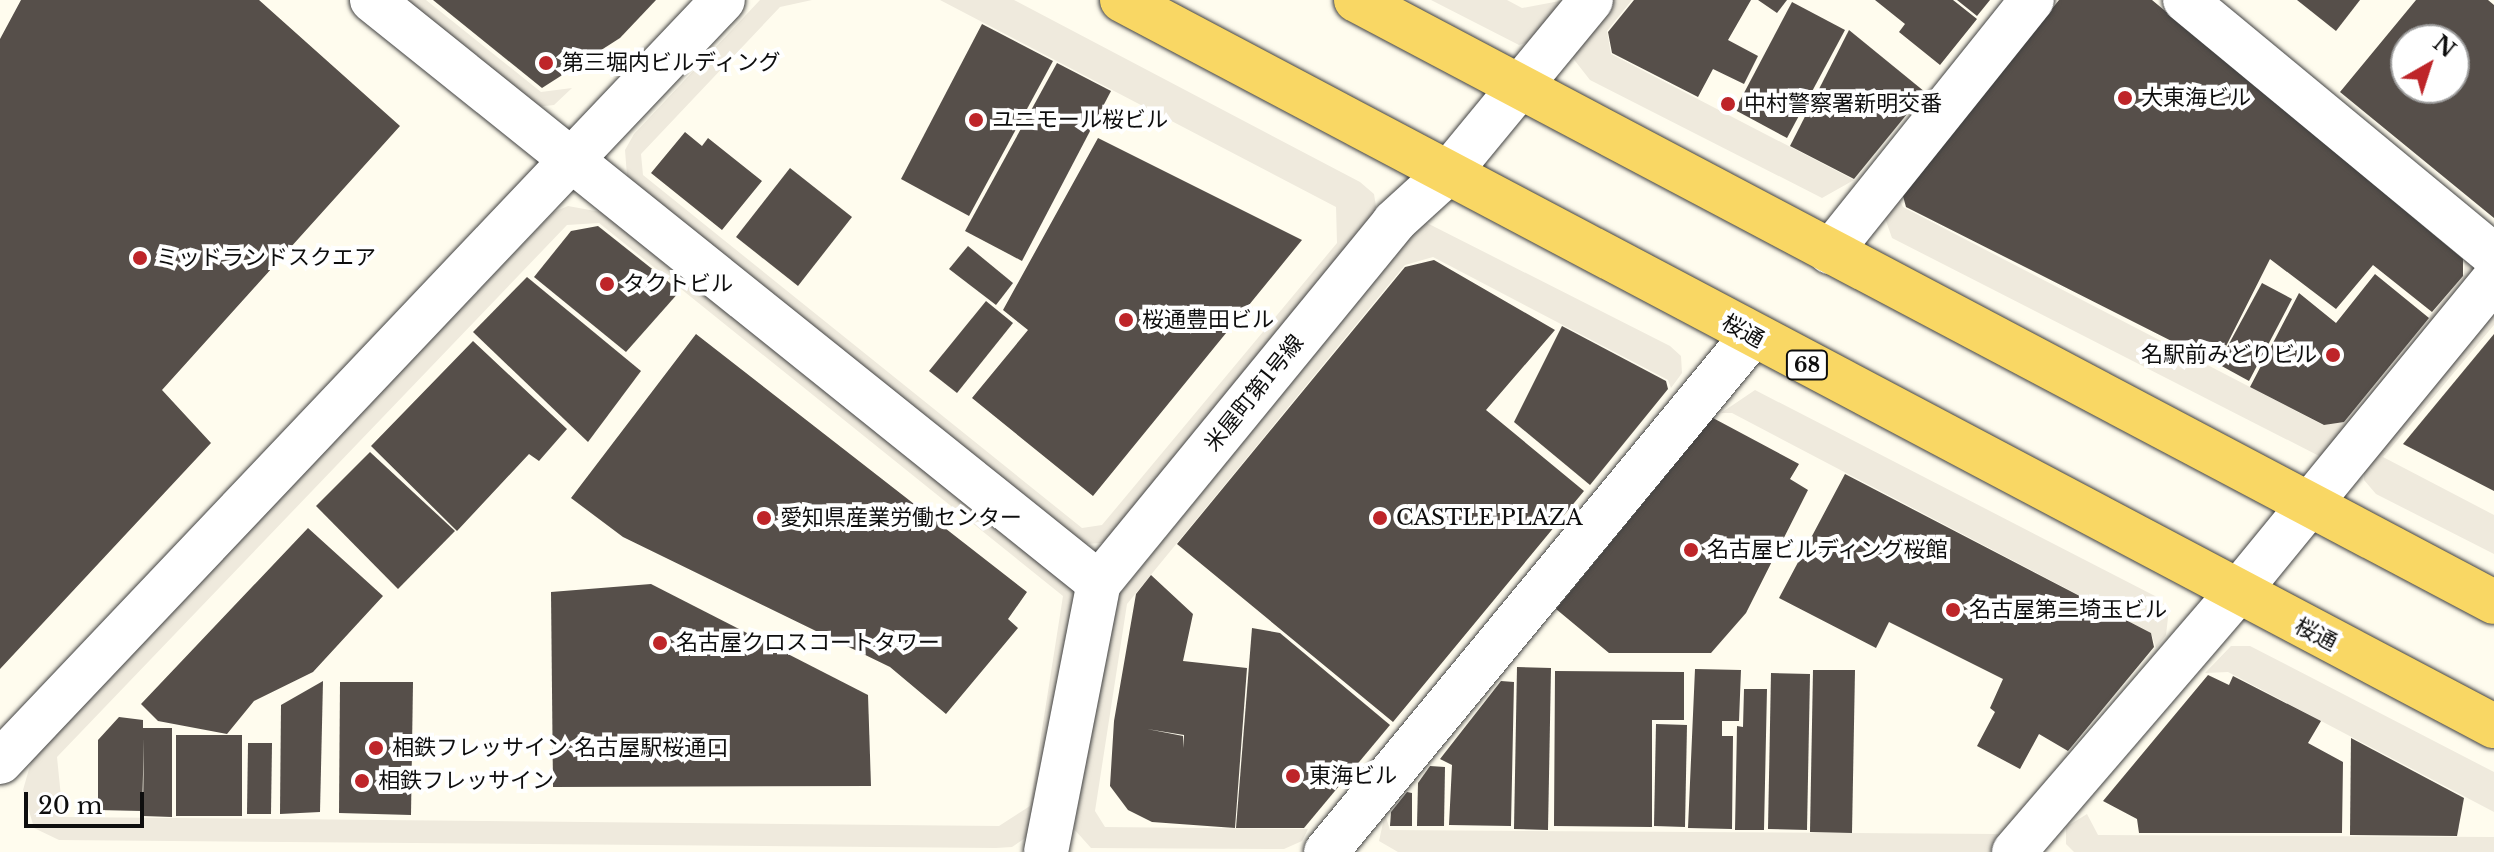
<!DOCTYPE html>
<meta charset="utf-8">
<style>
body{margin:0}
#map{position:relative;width:2494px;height:852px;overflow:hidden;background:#fffcee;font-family:"Libre Baskerville","Noto Sans JP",serif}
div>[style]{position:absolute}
.plaza>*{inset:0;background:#efeadd}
.building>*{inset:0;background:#564f4a}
.roads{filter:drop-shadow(0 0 2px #414141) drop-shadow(0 0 2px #414141)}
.minor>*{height:44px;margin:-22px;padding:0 22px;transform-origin:22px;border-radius:22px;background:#fff}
.major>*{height:44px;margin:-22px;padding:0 22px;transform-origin:22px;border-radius:22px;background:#f9d764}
.dots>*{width:22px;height:22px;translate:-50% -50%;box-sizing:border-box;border:4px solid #fff;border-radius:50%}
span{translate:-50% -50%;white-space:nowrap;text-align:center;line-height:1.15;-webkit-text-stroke:8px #fff;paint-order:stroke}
.shield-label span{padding:2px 6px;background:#fff;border:2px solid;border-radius:6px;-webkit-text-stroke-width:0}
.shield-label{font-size:20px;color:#0e0e0e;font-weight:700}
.poi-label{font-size:22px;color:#0e0e0e}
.left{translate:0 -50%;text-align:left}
.right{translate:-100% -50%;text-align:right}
.street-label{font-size:22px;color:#0e0e0e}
.north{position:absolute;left:2390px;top:24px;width:80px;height:80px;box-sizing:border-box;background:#fff;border:2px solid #9f9f9f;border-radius:50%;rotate:39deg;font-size:22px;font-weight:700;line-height:32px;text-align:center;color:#0e0e0e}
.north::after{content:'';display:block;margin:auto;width:28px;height:36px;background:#be2529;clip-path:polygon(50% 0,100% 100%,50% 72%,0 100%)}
.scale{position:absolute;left:24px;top:792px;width:120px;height:36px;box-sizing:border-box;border:4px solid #0e0e0e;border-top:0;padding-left:10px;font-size:24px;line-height:28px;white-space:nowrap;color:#0e0e0e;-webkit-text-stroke:6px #fff;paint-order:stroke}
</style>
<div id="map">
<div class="plaza">
<i style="clip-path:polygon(402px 0,426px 0,541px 92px,572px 88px,554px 105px,536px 107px)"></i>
<i style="clip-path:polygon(760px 0,812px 0,780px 7px,641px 154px,643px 175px,1082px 528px,1102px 525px,1337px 243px,1336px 207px,940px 0,1014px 0,1360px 182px,1374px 194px,1377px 213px,1104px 543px,1080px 544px,627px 176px,625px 150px,634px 134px)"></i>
<i style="clip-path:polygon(1431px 0,1507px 0,1522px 8px,1565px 0,1532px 41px,1519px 45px)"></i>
<i style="clip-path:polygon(1609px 0,1632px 0,1607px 31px,1611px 54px,1854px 180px,1822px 198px,1590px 80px,1572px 57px)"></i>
<i style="clip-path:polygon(1898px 197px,1903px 207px,2323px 425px,2344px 422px,2464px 274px,2465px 259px,2476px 272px,2323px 458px,1892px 238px,1885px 218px)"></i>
<i style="clip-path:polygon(evenodd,568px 206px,606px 213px,1071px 588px,1075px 600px,1034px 832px,1012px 847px,996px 848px,59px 840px,34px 828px,23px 790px,33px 755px,554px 212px,568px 206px,599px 223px,1063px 596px,1030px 806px,999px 826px,63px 817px,57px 757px,567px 225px,599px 223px)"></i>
<i style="clip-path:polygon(1423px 221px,1670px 346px,1681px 356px,1682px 373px,1671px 388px,1668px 380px,1433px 257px,1405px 265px,1127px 604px,1095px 811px,1105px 827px,1308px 829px,1302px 841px,1284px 849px,1091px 848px,1074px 829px,1114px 601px)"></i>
<i style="clip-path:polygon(2494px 306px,2494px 325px,2383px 457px,2494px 515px,2494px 554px,2376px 494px,2364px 480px,2364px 469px)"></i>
<i style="clip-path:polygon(1755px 390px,2155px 596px,2169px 609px,2166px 635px,2156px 648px,2151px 633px,1732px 413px,1721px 413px)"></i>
<i style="clip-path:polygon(2231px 646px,2250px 646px,2494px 772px,2494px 812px,2228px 672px,2205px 673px)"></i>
<i style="clip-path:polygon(1385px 814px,1390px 830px,1998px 834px,1990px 852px,1398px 852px,1379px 841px)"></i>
<i style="clip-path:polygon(2087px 814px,2098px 835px,2494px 837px,2494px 852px,2074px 852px,2066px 844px,2066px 827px)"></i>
</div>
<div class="building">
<i style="clip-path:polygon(21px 0,259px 0,400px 126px,162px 390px,211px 443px,0 669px,0 39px)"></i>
<i style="clip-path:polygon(433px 0,656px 0,620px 38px,542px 88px)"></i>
<i style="clip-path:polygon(1634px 0,1751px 0,1728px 40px,1758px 56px,1744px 84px,1713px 69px,1698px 97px,1612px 53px,1608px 32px)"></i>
<i style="clip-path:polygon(1758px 0,1787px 0,1777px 13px)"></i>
<i style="clip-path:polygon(1875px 0,1953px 0,1977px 19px,1940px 65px,1899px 32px,1905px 24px)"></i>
<i style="clip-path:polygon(1957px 0,1990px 0,1977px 16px)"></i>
<i style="clip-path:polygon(2059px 0,2152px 0,2463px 259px,2463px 276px,2432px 312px,2373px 265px,2336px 309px,2270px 259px,2217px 364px,1906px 207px,1903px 196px)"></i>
<i style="clip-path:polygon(2297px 0,2360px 0,2336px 31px)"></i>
<i style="clip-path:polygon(evenodd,2416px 0,2488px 0,2494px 5px,2494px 218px,2340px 92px,2416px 0,2406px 40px,2454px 40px,2454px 88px,2406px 88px,2406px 40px)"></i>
<i style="clip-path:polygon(1792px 2px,1845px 30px,1787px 138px,1735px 110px)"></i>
<i style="clip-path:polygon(982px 24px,1053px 61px,969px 216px,901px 179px)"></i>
<i style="clip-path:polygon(1849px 30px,1925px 92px,1854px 179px,1790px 146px)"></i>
<i style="clip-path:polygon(1057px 63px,1111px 91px,1022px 261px,965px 231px)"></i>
<i style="clip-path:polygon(685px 132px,702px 146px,708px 138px,762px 181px,722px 230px,651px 173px)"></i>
<i style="clip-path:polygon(1098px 138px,1302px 240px,1093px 496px,972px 398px,1028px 330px,1003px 310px)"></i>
<i style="clip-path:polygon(790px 168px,852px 217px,798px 286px,736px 237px)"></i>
<i style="clip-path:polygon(598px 226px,680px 291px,626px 352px,534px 277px,571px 231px)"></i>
<i style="clip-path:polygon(968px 246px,1013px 283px,996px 305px,949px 269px)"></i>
<i style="clip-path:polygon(1434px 260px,1555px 330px,1486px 410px,1584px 491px,1393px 722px,1177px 544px,1405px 267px)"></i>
<i style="clip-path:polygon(2375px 274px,2429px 318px,2344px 422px,2324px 425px,2250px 387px,2299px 293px,2336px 323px)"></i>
<i style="clip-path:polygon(527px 277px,641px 371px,588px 442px,473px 332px)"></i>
<i style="clip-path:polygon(2262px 283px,2292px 299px,2249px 381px,2218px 364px)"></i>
<i style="clip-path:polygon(986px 301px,1013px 323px,957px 393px,929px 371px)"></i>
<i style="clip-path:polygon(1562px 326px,1666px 381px,1668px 389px,1590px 485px,1514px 422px)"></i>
<i style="clip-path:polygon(696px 334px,1027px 592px,1008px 619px,1018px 628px,946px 714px,890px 667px,623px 537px,571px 498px)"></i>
<i style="clip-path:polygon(2494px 334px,2494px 491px,2403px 444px)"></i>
<i style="clip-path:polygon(473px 341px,567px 429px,539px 461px,529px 454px,457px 531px,371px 446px)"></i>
<i style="clip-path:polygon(1713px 418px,1799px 464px,1790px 479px,1808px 490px,1746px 613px,1711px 653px,1609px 653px,1556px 609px)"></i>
<i style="clip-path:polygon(370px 452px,455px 531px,398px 589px,316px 506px)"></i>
<i style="clip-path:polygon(1845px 474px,2151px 633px,2154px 647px,2068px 751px,2039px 734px,2020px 769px,1977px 746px,1995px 712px,1990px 708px,2003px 679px,1889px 622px,1876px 648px,1779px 598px)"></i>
<i style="clip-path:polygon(308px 528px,383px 596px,313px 672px,254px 701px,227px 734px,158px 721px,141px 704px)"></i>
<i style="clip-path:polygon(evenodd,1151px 575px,1193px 614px,1183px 661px,1247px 668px,1235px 828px,1152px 822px,1128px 810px,1110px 786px,1114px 721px,1136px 594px,1151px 575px,1147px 729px,1184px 735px,1184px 748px,1183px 736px,1147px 729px)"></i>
<i style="clip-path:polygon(651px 584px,868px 695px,871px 786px,553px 787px,551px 592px)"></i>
<i style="clip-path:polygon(1252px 628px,1280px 633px,1390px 725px,1304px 828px,1236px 828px)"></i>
<i style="clip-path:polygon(1517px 667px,1551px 668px,1548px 830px,1514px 829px)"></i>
<i style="clip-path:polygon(1695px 669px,1741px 670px,1739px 721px,1722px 721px,1722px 736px,1733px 736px,1732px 829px,1688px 828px)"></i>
<i style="clip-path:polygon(1813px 670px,1855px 670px,1852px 833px,1810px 832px)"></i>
<i style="clip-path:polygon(1555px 671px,1684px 672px,1684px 720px,1652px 720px,1652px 827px,1554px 826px)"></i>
<i style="clip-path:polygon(1771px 673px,1810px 674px,1807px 830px,1768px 829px)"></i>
<i style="clip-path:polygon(2208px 675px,2229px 685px,2233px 676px,2321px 721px,2308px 743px,2343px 762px,2342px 833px,2139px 833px,2137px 819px,2103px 801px)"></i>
<i style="clip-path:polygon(323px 681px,320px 812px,280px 814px,281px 705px)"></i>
<i style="clip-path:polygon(1501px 681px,1514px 682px,1511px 826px,1449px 825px,1452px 765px,1440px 759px)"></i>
<i style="clip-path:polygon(340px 682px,413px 682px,411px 815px,339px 813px)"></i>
<i style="clip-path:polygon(1744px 689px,1767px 689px,1764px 830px,1735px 830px,1737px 726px,1743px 727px)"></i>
<i style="clip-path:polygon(119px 717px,143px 720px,143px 728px,172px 728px,172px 817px,143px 816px,144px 738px,142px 811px,98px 810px,98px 740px)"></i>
<i style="clip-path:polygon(1656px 724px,1687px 725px,1685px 827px,1654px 826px)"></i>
<i style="clip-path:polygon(176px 735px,242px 735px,242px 816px,176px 816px)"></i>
<i style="clip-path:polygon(2351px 738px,2464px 798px,2457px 836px,2350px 835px)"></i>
<i style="clip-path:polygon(248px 743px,272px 743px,271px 814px,247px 814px)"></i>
<i style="clip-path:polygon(1430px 766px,1445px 767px,1444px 826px,1417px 826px,1418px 783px)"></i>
<i style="clip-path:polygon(1407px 792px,1412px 793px,1412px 826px,1390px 826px,1391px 812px)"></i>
</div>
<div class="roads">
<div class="minor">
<i style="left:372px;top:0;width:932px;rotate:38.73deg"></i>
<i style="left:2185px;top:0;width:401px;rotate:39.6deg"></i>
<i style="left:1830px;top:252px;width:323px;rotate:-51.3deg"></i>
<i style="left:0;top:762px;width:1050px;rotate:-46.5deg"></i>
<i style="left:1046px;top:852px;width:274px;rotate:-78.9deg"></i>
<i style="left:1099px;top:583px;width:466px;rotate:-50.7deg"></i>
<i style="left:1394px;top:222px;width:77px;rotate:-42.4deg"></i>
<i style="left:1451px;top:170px;width:220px;rotate:-50.5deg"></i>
<i style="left:1326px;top:852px;width:669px;rotate:-50.46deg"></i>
<i style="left:2014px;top:852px;width:342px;rotate:-49.3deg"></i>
<i style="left:2237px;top:593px;width:406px;rotate:-50.7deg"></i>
</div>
<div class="major">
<i style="left:1122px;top:0;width:1552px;rotate:27.89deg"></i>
<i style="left:1356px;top:0;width:1287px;rotate:27.88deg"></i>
</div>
</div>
<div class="dots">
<i style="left:546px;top:63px;background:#be2529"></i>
<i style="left:2125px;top:98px;background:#be2529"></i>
<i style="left:1728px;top:104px;background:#be2529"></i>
<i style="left:976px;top:120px;background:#be2529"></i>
<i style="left:140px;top:258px;background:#be2529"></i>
<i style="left:607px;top:284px;background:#be2529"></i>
<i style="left:1126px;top:320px;background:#be2529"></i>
<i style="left:2333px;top:355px;background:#be2529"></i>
<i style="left:764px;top:518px;background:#be2529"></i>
<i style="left:1380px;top:518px;background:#be2529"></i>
<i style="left:1691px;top:550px;background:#be2529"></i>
<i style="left:1953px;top:610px;background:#be2529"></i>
<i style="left:660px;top:643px;background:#be2529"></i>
<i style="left:376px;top:748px;background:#be2529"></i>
<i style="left:1293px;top:776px;background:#be2529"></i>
<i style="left:362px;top:781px;background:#be2529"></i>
</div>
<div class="shield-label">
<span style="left:1807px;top:365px">68</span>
</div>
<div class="poi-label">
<span class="left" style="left:562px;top:63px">第三堀内ビルディング</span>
<span class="left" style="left:2141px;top:98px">大東海ビル</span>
<span class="left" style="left:1744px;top:104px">中村警察署新明交番</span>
<span class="left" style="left:992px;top:120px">ユニモール桜ビル</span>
<span class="left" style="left:156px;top:258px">ミッドランドスクエア</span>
<span class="left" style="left:623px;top:284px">タクトビル</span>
<span class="left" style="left:1142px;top:320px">桜通豊田ビル</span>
<span class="right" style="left:2317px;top:355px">名駅前みどりビル</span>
<span class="left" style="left:780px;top:518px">愛知県産業労働センター</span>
<span class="left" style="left:1396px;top:518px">CASTLE PLAZA</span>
<span class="left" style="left:1707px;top:550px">名古屋ビルディング桜館</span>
<span class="left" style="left:1969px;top:610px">名古屋第二埼玉ビル</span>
<span class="left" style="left:676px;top:643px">名古屋クロスコートタワー</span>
<span class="left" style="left:392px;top:748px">相鉄フレッサイン 名古屋駅桜通口</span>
<span class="left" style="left:1309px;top:776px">東海ビル</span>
<span class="left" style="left:378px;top:781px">相鉄フレッサイン</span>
</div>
<div class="street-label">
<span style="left:1743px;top:331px;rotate:29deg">桜通</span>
<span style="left:1254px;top:393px;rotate:-51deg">米屋町第1号線</span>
<span style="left:2316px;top:634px;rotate:27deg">桜通</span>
</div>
<div class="north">N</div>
<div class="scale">20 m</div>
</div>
